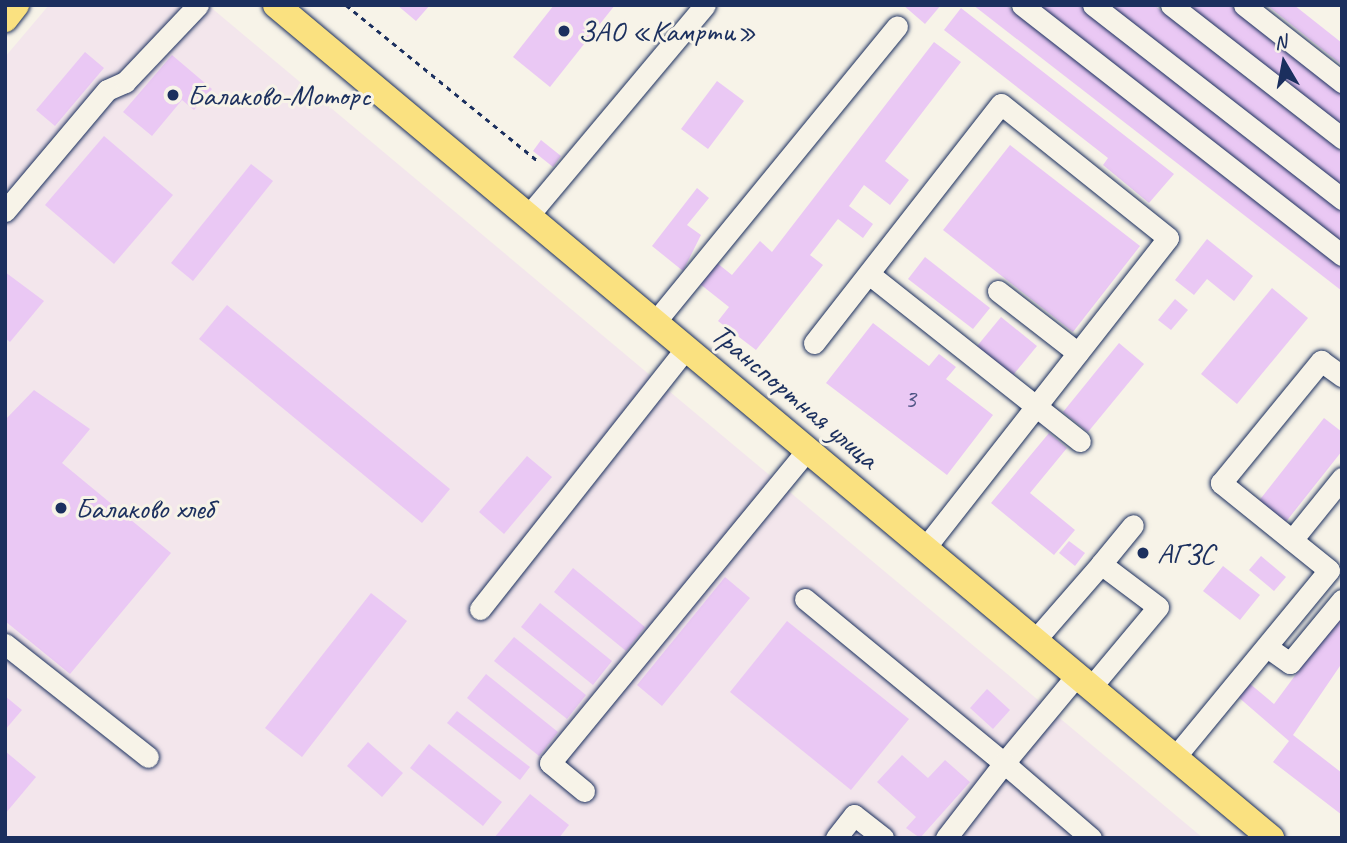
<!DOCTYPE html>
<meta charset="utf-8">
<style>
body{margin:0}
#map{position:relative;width:1347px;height:843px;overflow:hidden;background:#f7f3e8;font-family:Caveat,sans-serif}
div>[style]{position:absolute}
.built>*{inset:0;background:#f3e6ec}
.building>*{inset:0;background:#eac8f4}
.path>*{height:2.5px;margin-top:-1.25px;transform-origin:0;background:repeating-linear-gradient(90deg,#1b2f5e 0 5px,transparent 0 10px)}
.roads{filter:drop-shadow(0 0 2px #1b2f5e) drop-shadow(0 0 2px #1b2f5e)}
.minor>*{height:21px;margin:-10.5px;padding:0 10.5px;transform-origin:10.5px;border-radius:10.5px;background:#f7f3e8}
.major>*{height:26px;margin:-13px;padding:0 13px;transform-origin:13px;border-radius:13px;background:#fae180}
.dots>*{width:19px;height:19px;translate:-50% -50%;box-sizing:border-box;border:4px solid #f7f3e8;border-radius:50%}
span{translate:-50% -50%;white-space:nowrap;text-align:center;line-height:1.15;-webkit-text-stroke:6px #f7f3e8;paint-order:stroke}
.number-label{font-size:26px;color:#4f5584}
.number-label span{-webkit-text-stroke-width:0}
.poi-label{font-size:30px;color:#1b2f5e}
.left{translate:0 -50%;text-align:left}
.street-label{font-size:30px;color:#1b2f5e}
.frame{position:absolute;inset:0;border:7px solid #1b2f5e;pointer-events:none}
.north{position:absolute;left:1249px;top:28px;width:70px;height:70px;-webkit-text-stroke:5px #f7f3e8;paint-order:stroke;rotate:350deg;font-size:19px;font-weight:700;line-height:28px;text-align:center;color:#1b2f5e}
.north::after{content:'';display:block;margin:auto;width:24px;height:32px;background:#1b2f5e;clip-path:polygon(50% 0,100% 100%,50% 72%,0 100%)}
</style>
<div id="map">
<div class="built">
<i style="clip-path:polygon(49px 5px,208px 5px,1203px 838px,5px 838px,5px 57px)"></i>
</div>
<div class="building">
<i style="clip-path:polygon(397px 5px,430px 5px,416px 21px)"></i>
<i style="clip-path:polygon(554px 5px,615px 5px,550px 87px,513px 57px)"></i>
<i style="clip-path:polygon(903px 5px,941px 5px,925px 24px)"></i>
<i style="clip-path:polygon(973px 5px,1006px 5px,1342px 266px,1342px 291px)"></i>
<i style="clip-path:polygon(1031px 5px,1084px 5px,1342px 207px,1342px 249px)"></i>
<i style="clip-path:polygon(1105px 5px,1154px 5px,1342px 152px,1342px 190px)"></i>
<i style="clip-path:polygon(1179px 5px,1230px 5px,1342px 92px,1342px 132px)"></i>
<i style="clip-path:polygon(1267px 5px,1294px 5px,1342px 43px,1342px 65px)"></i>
<i style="clip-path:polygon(961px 8px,1174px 174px,1149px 203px,1103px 165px,1108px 158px,944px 30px)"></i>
<i style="clip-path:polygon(934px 42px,961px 62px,885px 161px,909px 180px,890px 205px,864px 185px,849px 206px,873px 224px,863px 238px,838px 219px,810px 255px,823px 265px,756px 350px,718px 321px,729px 307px,700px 284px,717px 263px,732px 275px,760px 241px,772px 252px)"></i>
<i style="clip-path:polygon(85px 52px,104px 68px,55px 126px,36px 110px)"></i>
<i style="clip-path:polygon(172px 55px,212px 89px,194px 110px,182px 100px,152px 136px,123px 112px)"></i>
<i style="clip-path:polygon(717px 81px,744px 101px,708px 149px,681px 129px)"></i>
<i style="clip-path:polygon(104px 136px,173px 195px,114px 264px,45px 205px)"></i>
<i style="clip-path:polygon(541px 140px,561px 156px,553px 167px,533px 151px)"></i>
<i style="clip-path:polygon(1010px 145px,1140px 246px,1073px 332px,943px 230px)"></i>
<i style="clip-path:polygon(251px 164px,273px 181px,193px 281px,171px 263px)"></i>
<i style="clip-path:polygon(697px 188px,709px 198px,687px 225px,701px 235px,683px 271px,652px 246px)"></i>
<i style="clip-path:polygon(1207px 239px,1253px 276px,1234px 301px,1207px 279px,1194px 295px,1175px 280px)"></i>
<i style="clip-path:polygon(925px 257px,990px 308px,973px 329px,908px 279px)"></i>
<i style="clip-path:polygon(5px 272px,44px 301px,10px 342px,5px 338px)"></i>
<i style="clip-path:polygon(1272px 288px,1308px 318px,1237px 404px,1201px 374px)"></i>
<i style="clip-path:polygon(1175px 299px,1188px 310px,1171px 330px,1158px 320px)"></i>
<i style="clip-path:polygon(227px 305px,450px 489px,422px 523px,199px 339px)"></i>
<i style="clip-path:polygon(1001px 317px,1037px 346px,1009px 380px,973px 351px)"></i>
<i style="clip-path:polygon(873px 323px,929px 366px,939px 354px,956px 367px,946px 379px,993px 415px,947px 475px,826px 383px)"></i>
<i style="clip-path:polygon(1119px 343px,1144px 364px,1088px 432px,1063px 412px)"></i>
<i style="clip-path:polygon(34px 390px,90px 429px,62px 463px,171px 553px,70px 674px,5px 621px,5px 420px)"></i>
<i style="clip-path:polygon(1324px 418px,1342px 432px,1342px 451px,1285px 523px,1258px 502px)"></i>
<i style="clip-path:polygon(1049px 433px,1067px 448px,1030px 493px,1075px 530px,1054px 555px,991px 503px)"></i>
<i style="clip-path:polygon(527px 456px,552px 477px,504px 534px,479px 512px)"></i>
<i style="clip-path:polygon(1069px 541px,1085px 553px,1075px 566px,1059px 553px)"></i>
<i style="clip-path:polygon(1261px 556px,1286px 577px,1274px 591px,1249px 570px)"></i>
<i style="clip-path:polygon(1223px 566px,1260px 595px,1240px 620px,1203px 591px)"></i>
<i style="clip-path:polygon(573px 568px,645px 627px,626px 651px,554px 592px)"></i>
<i style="clip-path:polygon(725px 577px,750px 598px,662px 706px,637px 685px)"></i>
<i style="clip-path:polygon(371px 593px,407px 621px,302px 757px,265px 728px)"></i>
<i style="clip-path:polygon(540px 603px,612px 661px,593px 685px,521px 627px)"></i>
<i style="clip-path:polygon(1342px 612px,1342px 663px,1293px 735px,1342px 773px,1342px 815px,1273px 762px,1289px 741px,1237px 696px,1249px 683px,1274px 704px)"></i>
<i style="clip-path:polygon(787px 621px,909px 719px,851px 790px,730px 692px)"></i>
<i style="clip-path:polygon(514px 637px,586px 695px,567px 719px,494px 661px)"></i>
<i style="clip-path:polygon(486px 674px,558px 732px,539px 756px,467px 698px)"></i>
<i style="clip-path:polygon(987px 689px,1010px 710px,993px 729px,970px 708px)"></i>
<i style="clip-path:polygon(5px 696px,22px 710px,5px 730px)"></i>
<i style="clip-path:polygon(457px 711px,530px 767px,520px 780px,447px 723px)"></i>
<i style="clip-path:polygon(368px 742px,403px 773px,382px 797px,347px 766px)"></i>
<i style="clip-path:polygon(429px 744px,502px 802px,483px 826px,410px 768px)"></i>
<i style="clip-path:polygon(5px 751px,36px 777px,5px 814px)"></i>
<i style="clip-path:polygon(902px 755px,928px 778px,945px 760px,970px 782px,920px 838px,906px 828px,916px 817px,877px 782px)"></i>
<i style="clip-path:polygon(530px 794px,569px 825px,559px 838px,494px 838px)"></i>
</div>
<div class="path">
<i style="left:346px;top:5px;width:249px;rotate:39.1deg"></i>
</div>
<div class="roads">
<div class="minor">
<i style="left:1022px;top:5px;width:406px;rotate:38deg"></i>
<i style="left:1093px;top:5px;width:316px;rotate:37.9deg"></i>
<i style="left:1171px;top:5px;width:217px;rotate:37.9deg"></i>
<i style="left:1244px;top:5px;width:125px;rotate:38.2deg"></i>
<i style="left:5px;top:211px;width:158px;rotate:-49.9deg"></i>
<i style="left:107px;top:90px;width:20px;rotate:-24deg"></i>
<i style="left:125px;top:82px;width:106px;rotate:-46.5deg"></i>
<i style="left:528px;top:216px;width:275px;rotate:-50deg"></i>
<i style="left:869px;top:274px;width:269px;rotate:38.4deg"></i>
<i style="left:998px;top:291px;width:101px;rotate:37.8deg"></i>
<i style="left:655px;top:322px;width:382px;rotate:-50.7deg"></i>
<i style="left:814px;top:343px;width:303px;rotate:-52deg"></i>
<i style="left:1001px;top:104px;width:214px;rotate:38.7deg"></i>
<i style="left:1168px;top:238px;width:394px;rotate:128.1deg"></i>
<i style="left:1292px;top:540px;width:80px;rotate:-51.1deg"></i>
<i style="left:1101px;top:564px;width:50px;rotate:-50.6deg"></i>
<i style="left:805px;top:599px;width:258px;rotate:39.5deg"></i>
<i style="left:1004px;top:763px;width:114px;rotate:-50.3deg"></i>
<i style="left:480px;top:609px;width:333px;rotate:-51.7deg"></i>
<i style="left:1035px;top:640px;width:101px;rotate:-49deg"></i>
<i style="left:1101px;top:564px;width:71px;rotate:37deg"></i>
<i style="left:1158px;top:607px;width:104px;rotate:129.9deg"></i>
<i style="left:5px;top:644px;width:182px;rotate:38.3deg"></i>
<i style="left:1267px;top:647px;width:28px;rotate:35deg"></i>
<i style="left:1290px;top:663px;width:82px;rotate:-50.5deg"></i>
<i style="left:1175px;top:757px;width:242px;rotate:-50.5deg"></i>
<i style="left:1329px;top:570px;width:139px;rotate:-141.1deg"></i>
<i style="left:1221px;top:483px;width:158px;rotate:-50.7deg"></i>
<i style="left:1321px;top:361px;width:26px;rotate:36deg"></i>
<i style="left:584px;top:791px;width:44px;rotate:-140.5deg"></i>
<i style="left:550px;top:763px;width:405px;rotate:-50.6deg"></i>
<i style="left:836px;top:838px;width:29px;rotate:-52deg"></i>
<i style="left:854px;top:815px;width:37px;rotate:38deg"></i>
<i style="left:946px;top:838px;width:95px;rotate:-52.3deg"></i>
<i style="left:1004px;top:763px;width:115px;rotate:40.8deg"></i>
</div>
<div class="major">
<i style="left:276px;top:5px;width:1298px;rotate:39.94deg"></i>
<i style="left:5px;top:19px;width:18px;rotate:-52deg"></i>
</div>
</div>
<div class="dots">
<i style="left:564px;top:31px;background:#1b2f5e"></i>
<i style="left:173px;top:95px;background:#1b2f5e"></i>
<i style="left:61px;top:508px;background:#1b2f5e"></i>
<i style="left:1143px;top:553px;background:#1b2f5e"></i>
</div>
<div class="number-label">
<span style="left:910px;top:399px">3</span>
</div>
<div class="poi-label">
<span class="left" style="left:578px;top:31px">ЗАО «Камрти»</span>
<span class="left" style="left:187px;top:95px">Балаково-Моторс</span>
<span class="left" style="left:75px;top:508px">Балаково хлеб</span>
<span class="left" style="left:1157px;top:553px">АГЗС</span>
</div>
<div class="street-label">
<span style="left:795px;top:396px;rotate:40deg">Транспортная улица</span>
</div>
<div class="frame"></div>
<div class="north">N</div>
</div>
